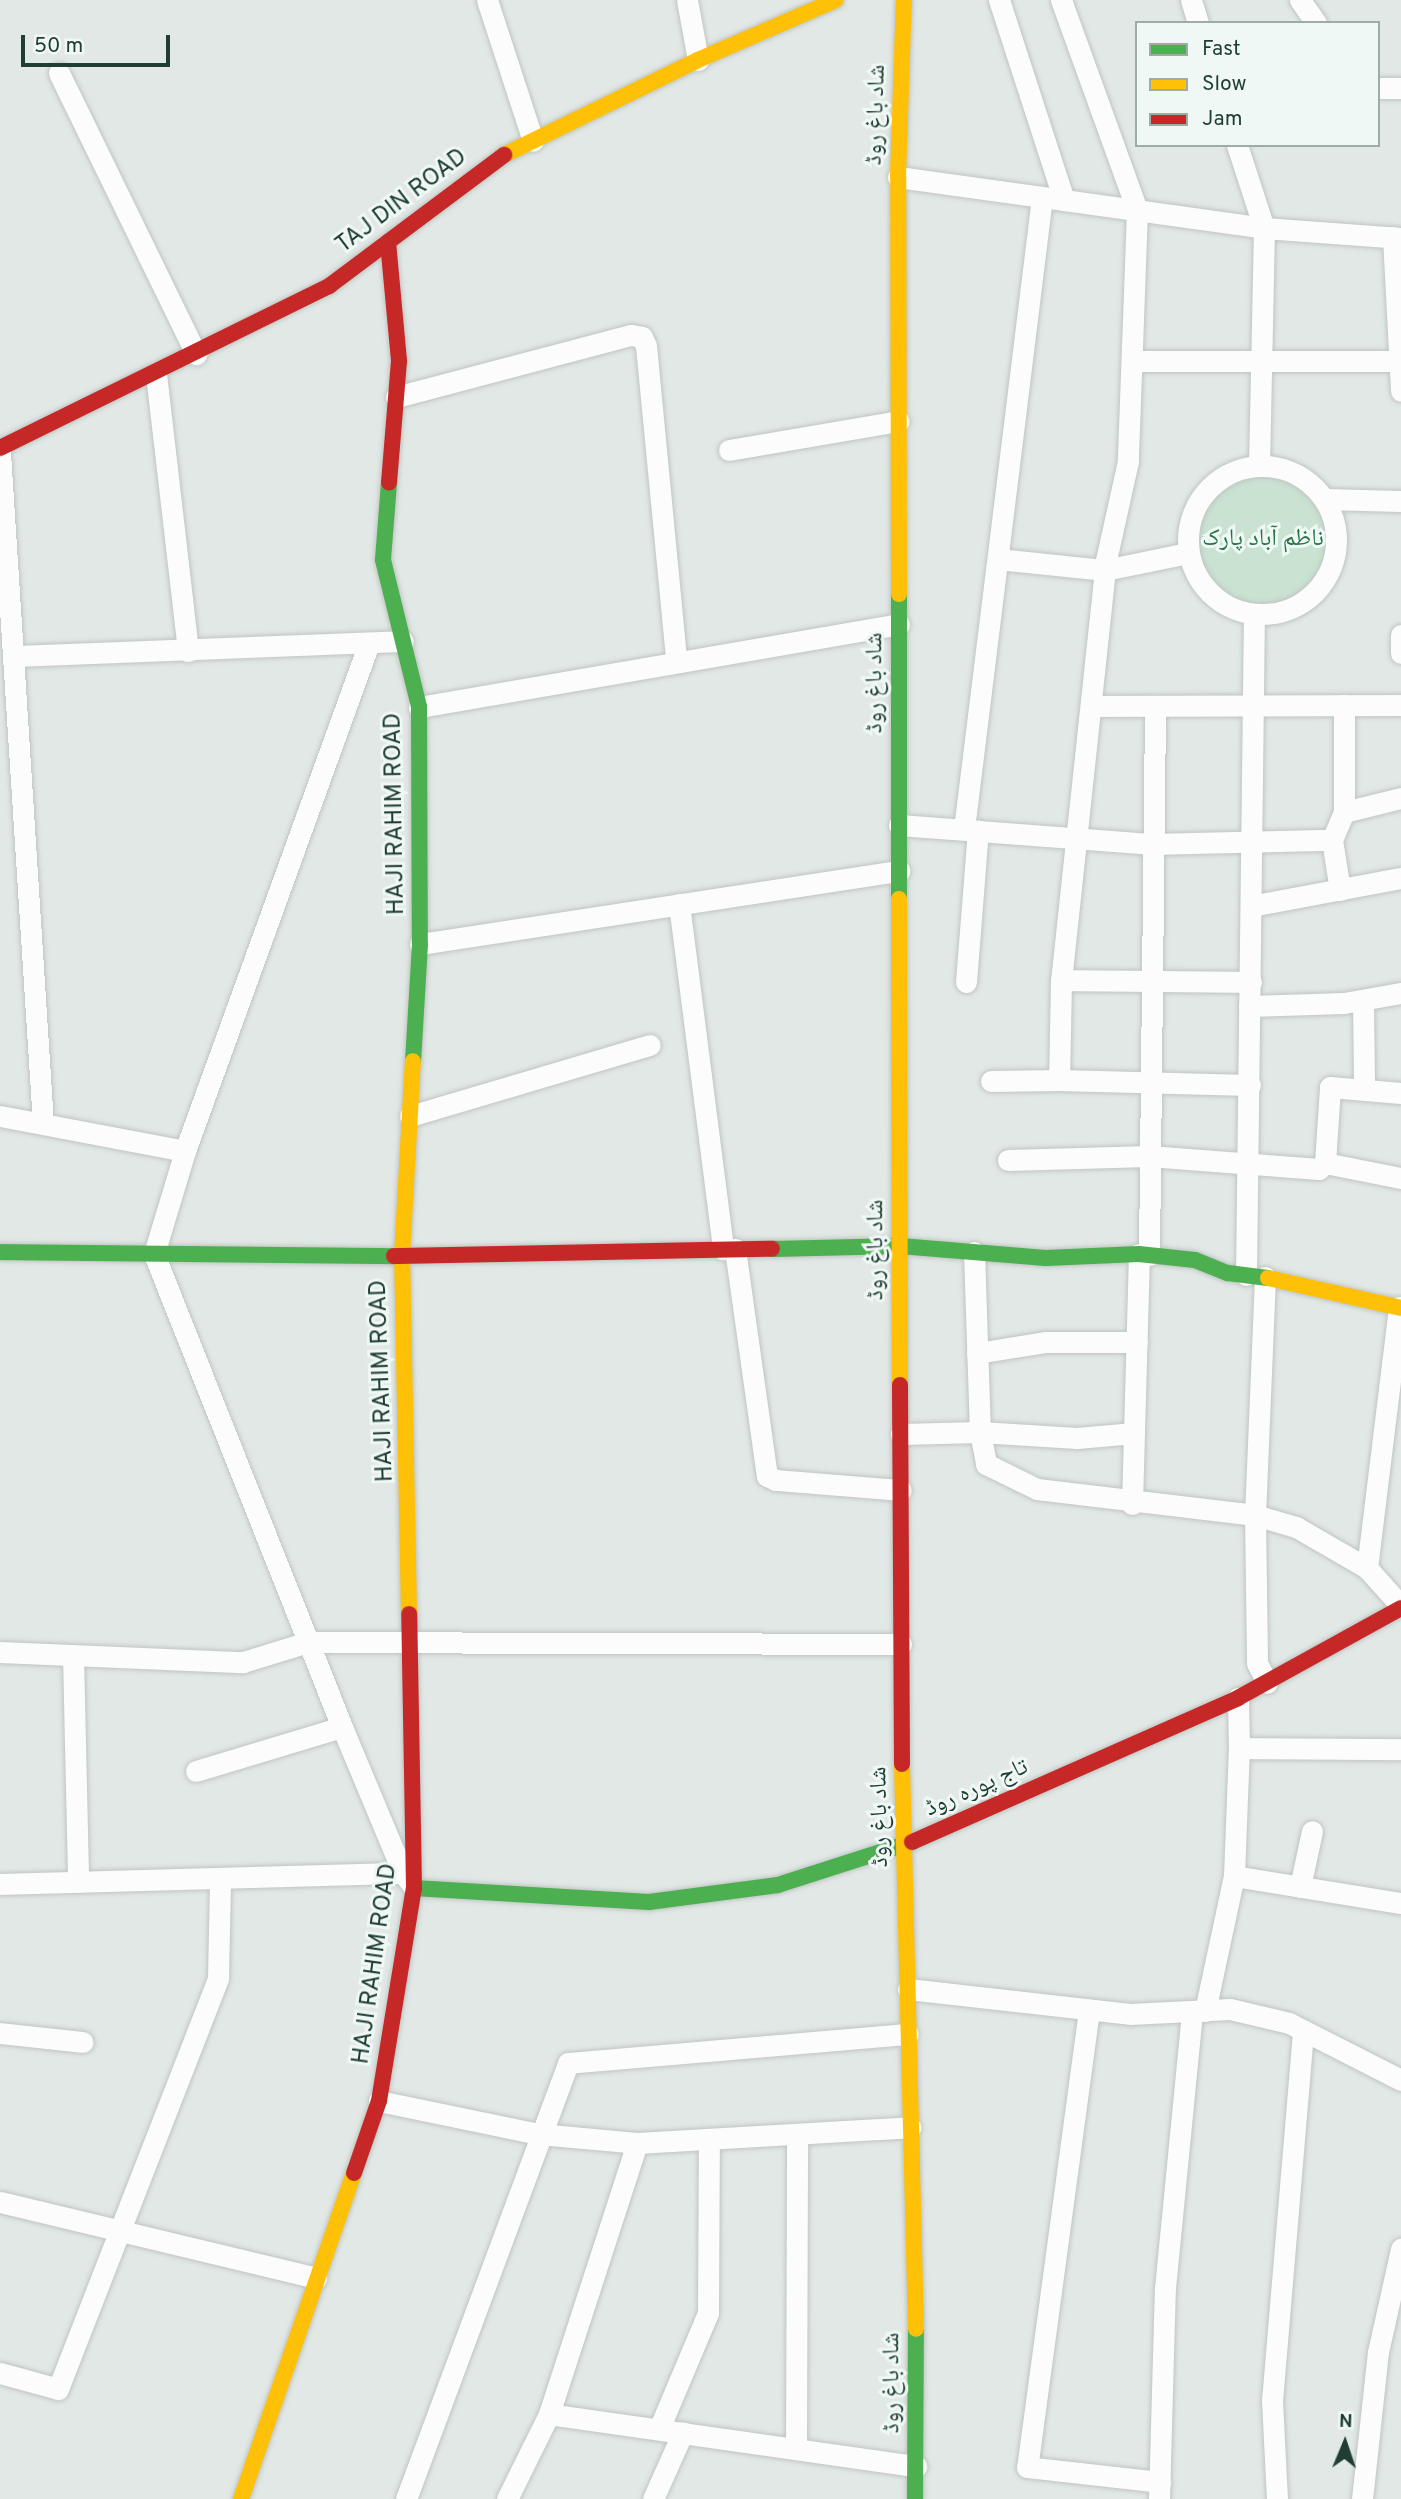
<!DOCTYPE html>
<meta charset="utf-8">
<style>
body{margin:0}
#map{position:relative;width:1401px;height:2499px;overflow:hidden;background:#e2e8e5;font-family:Overpass,"Noto Naskh Arabic",sans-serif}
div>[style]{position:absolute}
.green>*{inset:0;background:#cae2d1}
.round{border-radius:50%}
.roads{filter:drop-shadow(0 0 2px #bfc5c2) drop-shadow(0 0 2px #bfc5c2)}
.street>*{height:21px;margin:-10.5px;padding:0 10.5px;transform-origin:10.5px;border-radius:10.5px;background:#fbfcfb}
.street>.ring{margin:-10.5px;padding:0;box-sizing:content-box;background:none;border:21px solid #fbfcfb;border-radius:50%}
.fast>*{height:16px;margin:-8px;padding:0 8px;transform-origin:8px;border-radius:8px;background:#4caf50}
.slow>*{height:16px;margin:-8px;padding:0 8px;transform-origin:8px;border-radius:8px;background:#ffc107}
.jam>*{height:16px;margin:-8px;padding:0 8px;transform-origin:8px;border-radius:8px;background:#c62828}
span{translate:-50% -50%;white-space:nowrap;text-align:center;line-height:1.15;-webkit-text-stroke:6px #eff8f4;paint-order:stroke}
.street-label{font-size:24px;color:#1f3c35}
.park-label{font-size:24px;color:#277546}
.legend{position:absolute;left:1135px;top:21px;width:245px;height:126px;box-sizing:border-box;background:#eff8f4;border:2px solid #9cada8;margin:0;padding:9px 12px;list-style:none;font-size:21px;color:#1f3c35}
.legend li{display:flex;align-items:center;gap:14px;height:35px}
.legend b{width:35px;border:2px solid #9cada8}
.north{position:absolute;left:1310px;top:2408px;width:70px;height:70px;-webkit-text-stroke:5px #eff8f4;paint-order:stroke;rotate:2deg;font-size:19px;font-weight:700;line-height:28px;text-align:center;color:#1f3c35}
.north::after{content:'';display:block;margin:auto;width:24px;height:32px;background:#1f3c35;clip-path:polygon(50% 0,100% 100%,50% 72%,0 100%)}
.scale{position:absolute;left:21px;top:35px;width:149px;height:32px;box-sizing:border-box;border:4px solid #1f3c35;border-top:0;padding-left:9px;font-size:21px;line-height:24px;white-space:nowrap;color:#1f3c35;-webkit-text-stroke:5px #eff8f4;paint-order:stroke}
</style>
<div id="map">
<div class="green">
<i class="round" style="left:1188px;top:466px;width:148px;height:148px"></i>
</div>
<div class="roads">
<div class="street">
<i style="left:487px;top:0;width:148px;rotate:71.9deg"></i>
<i style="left:687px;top:0;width:61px;rotate:79.6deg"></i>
<i style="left:999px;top:0;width:210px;rotate:72deg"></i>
<i style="left:1061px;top:0;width:223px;rotate:70.1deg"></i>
<i style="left:1137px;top:210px;width:251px;rotate:92.1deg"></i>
<i style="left:1128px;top:461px;width:101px;rotate:102.5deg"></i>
<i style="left:1106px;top:560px;width:422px;rotate:96.1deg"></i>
<i style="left:1061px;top:980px;width:100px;rotate:91.1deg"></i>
<i style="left:1059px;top:1080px;width:191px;rotate:1.5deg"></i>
<i style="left:1191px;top:0;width:24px;rotate:73deg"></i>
<i style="left:1300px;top:0;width:28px;rotate:55deg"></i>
<i style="left:59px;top:73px;width:313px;rotate:64deg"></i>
<i style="left:1378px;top:88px;width:23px"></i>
<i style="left:1237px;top:145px;width:87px;rotate:72deg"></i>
<i style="left:1264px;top:228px;width:237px;rotate:91.2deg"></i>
<i style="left:898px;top:177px;width:370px;rotate:7.9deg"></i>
<i style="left:1264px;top:228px;width:137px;rotate:4.2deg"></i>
<i style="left:1393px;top:237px;width:154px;rotate:87deg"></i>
<i style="left:1132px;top:361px;width:267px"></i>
<i style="left:156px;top:374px;width:279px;rotate:83.4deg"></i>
<i style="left:396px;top:397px;width:243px;rotate:-14.8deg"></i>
<i style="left:631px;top:335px;width:11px;rotate:10deg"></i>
<i style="left:642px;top:337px;width:10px;rotate:66deg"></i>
<i style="left:646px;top:346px;width:315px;rotate:84.5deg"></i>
<i style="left:729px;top:450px;width:172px;rotate:-9.7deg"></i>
<i style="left:0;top:453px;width:671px;rotate:86.33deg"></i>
<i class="ring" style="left:1188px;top:466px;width:127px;height:127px"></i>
<i style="left:1325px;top:499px;width:76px;rotate:1.5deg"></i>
<i style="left:998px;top:559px;width:108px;rotate:5.9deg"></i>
<i style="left:1105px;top:570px;width:85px;rotate:-11.6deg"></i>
<i style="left:1401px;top:635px;width:18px;rotate:90deg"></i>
<i style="left:369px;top:643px;width:540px;rotate:109.91deg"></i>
<i style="left:185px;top:1151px;width:108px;rotate:106.8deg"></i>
<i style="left:154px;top:1254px;width:509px;rotate:68.32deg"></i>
<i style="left:342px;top:1727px;width:158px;rotate:67.3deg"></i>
<i style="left:403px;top:1873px;width:16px;rotate:52deg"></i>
<i style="left:13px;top:656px;width:390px;rotate:-2.2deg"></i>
<i style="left:1092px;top:706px;width:309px;rotate:-0.2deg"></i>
<i style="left:419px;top:707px;width:487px;rotate:-9.8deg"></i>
<i style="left:1344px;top:812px;width:59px;rotate:-13.8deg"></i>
<i style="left:899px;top:825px;width:252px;rotate:4.3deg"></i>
<i style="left:1150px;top:844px;width:182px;rotate:-1.3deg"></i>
<i style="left:964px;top:829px;width:637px;rotate:-82.96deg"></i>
<i style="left:1340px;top:890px;width:51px;rotate:-99.1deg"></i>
<i style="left:1332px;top:840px;width:30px;rotate:-67deg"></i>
<i style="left:1344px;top:812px;width:107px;rotate:-90deg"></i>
<i style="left:679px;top:904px;width:348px;rotate:82.7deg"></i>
<i style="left:1251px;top:906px;width:153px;rotate:-10.6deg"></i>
<i style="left:420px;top:944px;width:485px;rotate:-8.7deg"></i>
<i style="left:1061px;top:980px;width:190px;rotate:0.6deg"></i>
<i style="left:966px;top:982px;width:152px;rotate:-85.5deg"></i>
<i style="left:1363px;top:1000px;width:88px;rotate:89.3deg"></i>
<i style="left:1249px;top:1006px;width:95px;rotate:-1.8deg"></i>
<i style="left:1344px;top:1003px;width:58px;rotate:-10deg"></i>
<i style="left:991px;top:1081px;width:68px;rotate:-0.8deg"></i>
<i style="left:0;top:1116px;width:188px;rotate:10.7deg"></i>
<i style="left:410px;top:1116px;width:250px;rotate:-16.5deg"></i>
<i style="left:1008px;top:1160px;width:141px;rotate:-1.6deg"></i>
<i style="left:1149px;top:1156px;width:170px;rotate:4.4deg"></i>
<i style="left:1319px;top:1169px;width:8px;rotate:-45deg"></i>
<i style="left:1325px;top:1163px;width:76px;rotate:-86.2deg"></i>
<i style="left:1330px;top:1087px;width:71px;rotate:4.8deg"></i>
<i style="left:1325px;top:1163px;width:77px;rotate:11.2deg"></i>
<i style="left:735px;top:1249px;width:229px;rotate:82deg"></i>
<i style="left:767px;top:1476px;width:10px;rotate:24deg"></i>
<i style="left:776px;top:1480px;width:125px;rotate:4.6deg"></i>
<i style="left:974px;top:1252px;width:180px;rotate:88.1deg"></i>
<i style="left:980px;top:1432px;width:33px;rotate:79deg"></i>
<i style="left:986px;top:1464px;width:57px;rotate:26.1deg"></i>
<i style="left:1037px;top:1489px;width:220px;rotate:6.8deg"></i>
<i style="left:1255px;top:1515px;width:43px;rotate:16.3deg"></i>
<i style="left:1296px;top:1527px;width:82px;rotate:30deg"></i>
<i style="left:1367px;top:1568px;width:51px;rotate:48.2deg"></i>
<i style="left:1149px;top:1255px;width:549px;rotate:-89.37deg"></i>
<i style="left:1246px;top:1275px;width:661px;rotate:-89.31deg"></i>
<i style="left:1265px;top:1277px;width:238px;rotate:92.4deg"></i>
<i style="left:1255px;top:1515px;width:148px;rotate:89.2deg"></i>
<i style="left:1257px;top:1663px;width:22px;rotate:63deg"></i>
<i style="left:977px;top:1353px;width:70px;rotate:-9.1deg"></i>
<i style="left:1046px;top:1342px;width:91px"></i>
<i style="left:901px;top:1434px;width:79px;rotate:-1.5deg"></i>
<i style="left:980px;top:1432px;width:97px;rotate:3.5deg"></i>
<i style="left:1077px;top:1438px;width:57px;rotate:-5deg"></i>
<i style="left:1132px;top:1504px;width:250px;rotate:-88.4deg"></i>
<i style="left:1367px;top:1568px;width:263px;rotate:-83deg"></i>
<i style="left:0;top:1652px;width:243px;rotate:2.4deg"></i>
<i style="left:243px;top:1662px;width:68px;rotate:-17.1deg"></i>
<i style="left:308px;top:1642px;width:593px;rotate:0.19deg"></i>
<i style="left:73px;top:1655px;width:227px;rotate:88.7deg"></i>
<i style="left:1238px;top:1698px;width:50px;rotate:88.9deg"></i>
<i style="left:196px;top:1771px;width:152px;rotate:-16.8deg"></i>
<i style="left:1234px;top:1876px;width:169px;rotate:9.2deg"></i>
<i style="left:0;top:1884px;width:403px;rotate:-1.6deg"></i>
<i style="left:1300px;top:1887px;width:57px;rotate:-77.9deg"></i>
<i style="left:908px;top:1989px;width:223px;rotate:6.4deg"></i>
<i style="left:1130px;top:2014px;width:100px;rotate:-2.9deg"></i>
<i style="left:1230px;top:2009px;width:61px;rotate:13.3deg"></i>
<i style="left:1289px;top:2023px;width:126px;rotate:27deg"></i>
<i style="left:1089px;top:2010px;width:461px;rotate:97.7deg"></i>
<i style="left:1027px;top:2467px;width:134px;rotate:6.4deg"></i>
<i style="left:1205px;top:2011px;width:138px;rotate:-77.9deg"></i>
<i style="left:1234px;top:1876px;width:128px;rotate:-87.8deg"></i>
<i style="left:1239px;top:1748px;width:162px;rotate:0.4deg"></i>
<i style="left:0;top:2033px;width:83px;rotate:6.2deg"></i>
<i style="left:379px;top:2101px;width:163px;rotate:11.7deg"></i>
<i style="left:539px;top:2134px;width:98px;rotate:5.2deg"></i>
<i style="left:637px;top:2143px;width:274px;rotate:-3.3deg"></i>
<i style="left:0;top:2202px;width:325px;rotate:13.5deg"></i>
<i style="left:0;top:2373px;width:60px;rotate:15.4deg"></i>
<i style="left:58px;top:2389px;width:441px;rotate:-68.7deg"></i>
<i style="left:218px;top:1978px;width:99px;rotate:-88.8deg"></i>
<i style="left:549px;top:2414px;width:371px;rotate:8.1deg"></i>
<i style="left:659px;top:2429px;width:126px;rotate:-67.1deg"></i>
<i style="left:708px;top:2313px;width:172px;rotate:-89.7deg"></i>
<i style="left:796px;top:2447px;width:313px;rotate:-89.8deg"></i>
<i style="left:406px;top:2499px;width:465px;rotate:-69.6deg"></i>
<i style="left:568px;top:2063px;width:341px;rotate:-4.9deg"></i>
<i style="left:507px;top:2499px;width:95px;rotate:-63.7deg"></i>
<i style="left:549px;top:2414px;width:285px;rotate:-72deg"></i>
<i style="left:653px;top:2499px;width:73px;rotate:-65.9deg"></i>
<i style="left:1159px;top:2499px;width:211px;rotate:-88.4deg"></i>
<i style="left:1165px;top:2288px;width:278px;rotate:-84.4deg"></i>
<i style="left:1277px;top:2499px;width:98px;rotate:-92.9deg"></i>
<i style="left:1272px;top:2401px;width:372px;rotate:-85.2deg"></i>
<i style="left:1362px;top:2499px;width:148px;rotate:-83.8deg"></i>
<i style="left:1378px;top:2352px;width:106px;rotate:-77.4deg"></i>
</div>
<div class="fast">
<i style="left:389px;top:483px;width:77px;rotate:94.5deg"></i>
<i style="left:383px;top:560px;width:151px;rotate:76.2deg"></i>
<i style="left:419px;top:707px;width:237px;rotate:89.8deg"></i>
<i style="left:420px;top:944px;width:117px;rotate:93.4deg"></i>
<i style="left:899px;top:594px;width:305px;rotate:90deg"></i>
<i style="left:772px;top:1249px;width:128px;rotate:-1.3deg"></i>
<i style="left:900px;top:1246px;width:146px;rotate:4.7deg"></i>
<i style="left:1046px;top:1258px;width:93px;rotate:-2.5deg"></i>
<i style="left:1139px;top:1254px;width:56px;rotate:6.1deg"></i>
<i style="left:1195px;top:1260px;width:35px;rotate:22deg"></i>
<i style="left:1228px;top:1273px;width:40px;rotate:7.1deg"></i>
<i style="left:0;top:1252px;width:394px;rotate:0.6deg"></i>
<i style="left:414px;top:1888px;width:235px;rotate:3.4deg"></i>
<i style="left:649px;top:1902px;width:130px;rotate:-7.5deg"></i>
<i style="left:778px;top:1885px;width:141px;rotate:-17.8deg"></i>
<i style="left:915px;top:2499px;width:170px;rotate:-89.7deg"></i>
</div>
<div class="slow">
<i style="left:504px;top:155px;width:216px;rotate:-26.1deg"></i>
<i style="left:698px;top:60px;width:150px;rotate:-23.5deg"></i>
<i style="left:899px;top:594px;width:417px;rotate:-90.1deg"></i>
<i style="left:898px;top:177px;width:177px;rotate:-88.1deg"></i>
<i style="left:899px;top:899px;width:486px;rotate:89.9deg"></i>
<i style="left:1268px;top:1278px;width:136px;rotate:12.7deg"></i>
<i style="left:409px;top:1614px;width:358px;rotate:-91.1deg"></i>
<i style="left:402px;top:1256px;width:195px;rotate:-86.8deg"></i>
<i style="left:902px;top:1764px;width:565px;rotate:88.58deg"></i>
<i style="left:241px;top:2499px;width:345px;rotate:-70.9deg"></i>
</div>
<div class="jam">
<i style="left:388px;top:242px;width:120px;rotate:84.7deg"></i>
<i style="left:399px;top:361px;width:122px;rotate:94.7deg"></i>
<i style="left:0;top:448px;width:367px;rotate:-26.2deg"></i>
<i style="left:329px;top:286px;width:219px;rotate:-36.8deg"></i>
<i style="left:394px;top:1256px;width:378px;rotate:-1.1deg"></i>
<i style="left:900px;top:1385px;width:379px;rotate:89.7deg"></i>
<i style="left:912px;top:1842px;width:356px;rotate:-23.8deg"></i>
<i style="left:1238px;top:1698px;width:186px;rotate:-28.9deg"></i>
<i style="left:354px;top:2173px;width:76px;rotate:-70.9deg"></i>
<i style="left:379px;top:2101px;width:216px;rotate:-80.7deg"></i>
<i style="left:414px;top:1888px;width:274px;rotate:-91deg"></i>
</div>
</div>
<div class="street-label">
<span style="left:877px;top:115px;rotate:-88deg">شاد باغ روڈ</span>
<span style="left:402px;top:202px;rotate:-37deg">TAJ DIN ROAD</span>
<span style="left:876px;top:683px;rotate:-90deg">شاد باغ روڈ</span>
<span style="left:396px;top:814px;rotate:-91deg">HAJI RAHIM ROAD</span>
<span style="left:877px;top:1250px;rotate:-90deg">شاد باغ روڈ</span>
<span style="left:383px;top:1381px;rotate:-92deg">HAJI RAHIM ROAD</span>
<span style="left:977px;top:1789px;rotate:-24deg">تاج پورہ روڈ</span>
<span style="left:881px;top:1817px;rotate:-91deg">شاد باغ روڈ</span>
<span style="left:376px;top:1964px;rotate:-82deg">HAJI RAHIM ROAD</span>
<span style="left:893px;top:2383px;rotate:-90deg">شاد باغ روڈ</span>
</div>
<div class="park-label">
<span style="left:1263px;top:540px">ناظم آباد پارک</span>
</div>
<ul class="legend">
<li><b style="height:9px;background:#4caf50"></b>Fast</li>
<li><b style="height:9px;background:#ffc107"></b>Slow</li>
<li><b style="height:9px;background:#c62828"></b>Jam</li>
</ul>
<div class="north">N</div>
<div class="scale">50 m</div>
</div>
